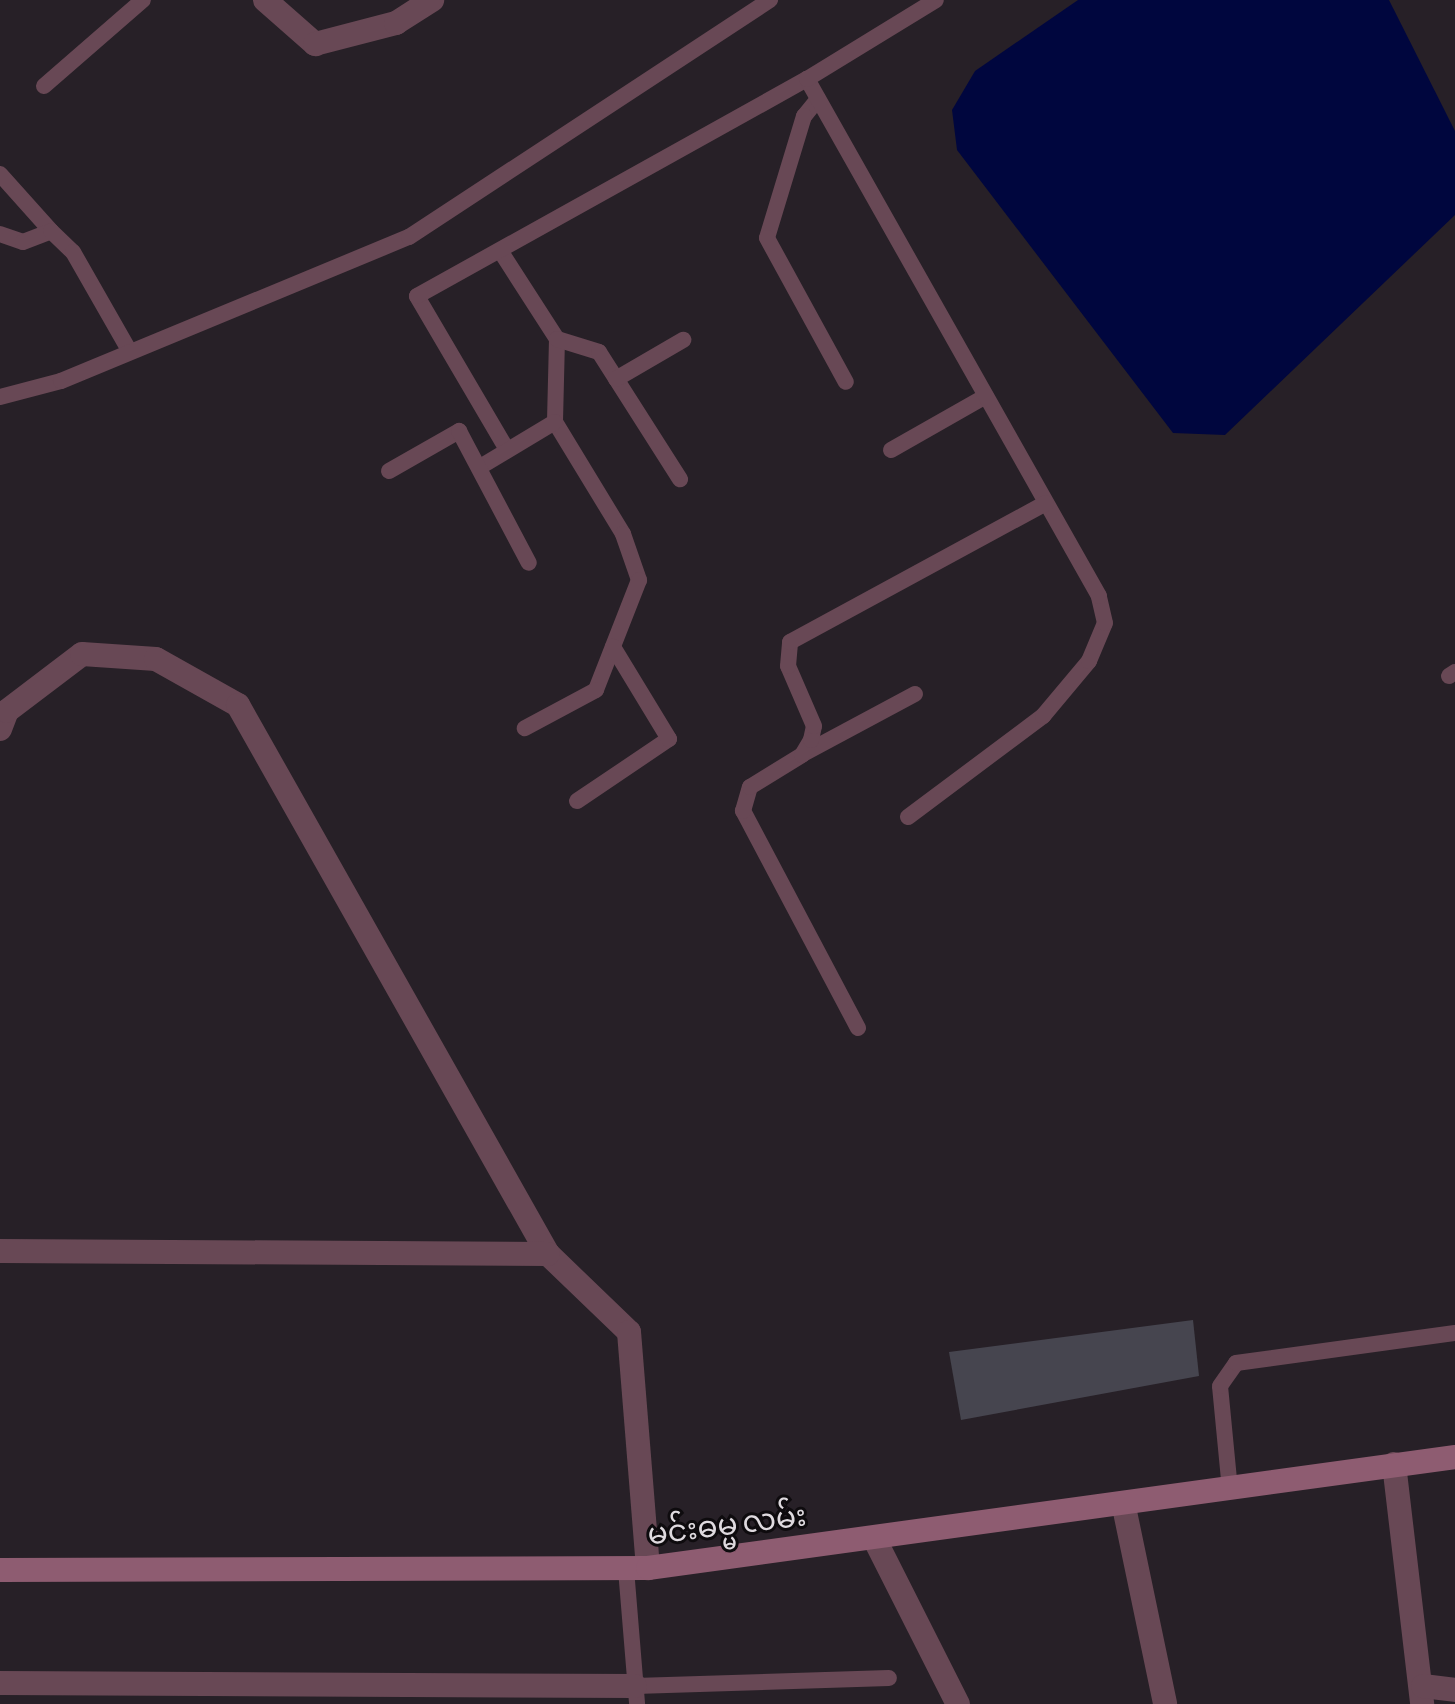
<!DOCTYPE html>
<meta charset="utf-8">
<style>
body{margin:0}
#map{position:relative;width:1455px;height:1704px;overflow:hidden;background:#272027;font-family:"Sofia Sans Condensed","Noto Sans Myanmar",sans-serif}
div>[style]{position:absolute}
.water>*{inset:0;background:#00063e}
.building>*{inset:0;background:#46454f}
.service>*{height:16px;margin:-8px;padding:0 8px;transform-origin:8px;border-radius:8px;background:#684855}
.minor>*{height:24px;margin:-12px;padding:0 12px;transform-origin:12px;border-radius:12px;background:#684855}
.secondary>*{height:24px;margin:-12px;padding:0 12px;transform-origin:12px;border-radius:12px;background:#8e5c71}
span{translate:-50% -50%;white-space:nowrap;text-align:center;line-height:1.15;-webkit-text-stroke:6px #0e0b0e;paint-order:stroke}
.street-label{font-size:30px;color:#dfdadf}
</style>
<div id="map">
<div class="water">
<i style="clip-path:polygon(1078px 0,1389px 0,1455px 131px,1455px 215px,1225px 435px,1173px 433px,957px 150px,952px 110px,975px 71px)"></i>
</div>
<div class="building">
<i style="clip-path:polygon(1193px 1320px,1199px 1376px,961px 1420px,949px 1352px)"></i>
</div>
<div class="service">
<i style="left:44px;top:86px;width:131px;rotate:-41deg"></i>
<i style="left:818px;top:99px;width:22px;rotate:129deg"></i>
<i style="left:804px;top:116px;width:127px;rotate:106.9deg"></i>
<i style="left:767px;top:238px;width:164px;rotate:61.3deg"></i>
<i style="left:0;top:174px;width:76px;rotate:48.2deg"></i>
<i style="left:0;top:234px;width:24px;rotate:19deg"></i>
<i style="left:23px;top:242px;width:30px;rotate:-21deg"></i>
<i style="left:51px;top:231px;width:30px;rotate:44deg"></i>
<i style="left:73px;top:252px;width:115px;rotate:60.3deg"></i>
<i style="left:501px;top:252px;width:103px;rotate:57.2deg"></i>
<i style="left:557px;top:339px;width:83px;rotate:91.4deg"></i>
<i style="left:555px;top:422px;width:131px;rotate:58.7deg"></i>
<i style="left:623px;top:534px;width:49px;rotate:70.8deg"></i>
<i style="left:639px;top:580px;width:118px;rotate:111.4deg"></i>
<i style="left:596px;top:690px;width:81px;rotate:151.8deg"></i>
<i style="left:557px;top:339px;width:44px;rotate:17.2deg"></i>
<i style="left:599px;top:352px;width:151px;rotate:57.5deg"></i>
<i style="left:616px;top:379px;width:78px;rotate:-30.2deg"></i>
<i style="left:0;top:397px;width:63px;rotate:-14.7deg"></i>
<i style="left:61px;top:381px;width:377px;rotate:-22.5deg"></i>
<i style="left:409px;top:237px;width:432px;rotate:-33.3deg"></i>
<i style="left:506px;top:448px;width:176px;rotate:-120.4deg"></i>
<i style="left:417px;top:296px;width:446px;rotate:-29.1deg"></i>
<i style="left:891px;top:450px;width:109px;rotate:-29.6deg"></i>
<i style="left:480px;top:467px;width:87px;rotate:-31deg"></i>
<i style="left:389px;top:471px;width:81px;rotate:-29.7deg"></i>
<i style="left:459px;top:431px;width:149px;rotate:62.1deg"></i>
<i style="left:1449px;top:676px;width:7px;rotate:-34deg"></i>
<i style="left:803px;top:754px;width:127px;rotate:-28.2deg"></i>
<i style="left:577px;top:801px;width:111px;rotate:-34deg"></i>
<i style="left:669px;top:739px;width:108px;rotate:-121.3deg"></i>
<i style="left:908px;top:817px;width:169px;rotate:-36.8deg"></i>
<i style="left:1043px;top:716px;width:72px;rotate:-50.1deg"></i>
<i style="left:1089px;top:661px;width:41px;rotate:-67.2deg"></i>
<i style="left:1105px;top:623px;width:28px;rotate:-103deg"></i>
<i style="left:1099px;top:596px;width:594px;rotate:-119.46deg"></i>
<i style="left:807px;top:79px;width:151px;rotate:-31.5deg"></i>
<i style="left:858px;top:1028px;width:246px;rotate:-117.9deg"></i>
<i style="left:743px;top:811px;width:25px;rotate:-74deg"></i>
<i style="left:750px;top:787px;width:61px;rotate:-31.6deg"></i>
<i style="left:802px;top:755px;width:17px;rotate:-59deg"></i>
<i style="left:811px;top:740px;width:14px;rotate:-78deg"></i>
<i style="left:814px;top:726px;width:65px;rotate:-113.4deg"></i>
<i style="left:788px;top:666px;width:24px;rotate:-85deg"></i>
<i style="left:790px;top:642px;width:291px;rotate:-28.5deg"></i>
<i style="left:1230px;top:1490px;width:104px;rotate:-95.5deg"></i>
<i style="left:1220px;top:1386px;width:28px;rotate:-55deg"></i>
<i style="left:1236px;top:1363px;width:221px;rotate:-7.8deg"></i>
<i style="left:626px;top:1569px;width:135px;rotate:85.3deg"></i>
<i style="left:635px;top:1686px;width:254px;rotate:-1.8deg"></i>
</div>
<div class="minor">
<i style="left:265px;top:0;width:67px;rotate:41.3deg"></i>
<i style="left:315px;top:44px;width:84px;rotate:-14.5deg"></i>
<i style="left:396px;top:23px;width:43px;rotate:-32.6deg"></i>
<i style="left:0;top:729px;width:19px;rotate:-69deg"></i>
<i style="left:7px;top:711px;width:94px;rotate:-37.2deg"></i>
<i style="left:82px;top:654px;width:74px;rotate:3.9deg"></i>
<i style="left:156px;top:659px;width:94px;rotate:29.3deg"></i>
<i style="left:238px;top:705px;width:630px;rotate:60.55deg"></i>
<i style="left:548px;top:1254px;width:112px;rotate:43.9deg"></i>
<i style="left:629px;top:1332px;width:237px;rotate:85.4deg"></i>
<i style="left:0;top:1251px;width:548px;rotate:0.31deg"></i>
<i style="left:1394px;top:1464px;width:242px;rotate:83.3deg"></i>
<i style="left:1124px;top:1507px;width:201px;rotate:78.2deg"></i>
<i style="left:875px;top:1540px;width:184px;rotate:63.2deg"></i>
<i style="left:0;top:1683px;width:635px;rotate:0.27deg"></i>
<i style="left:1423px;top:1686px;width:32px;rotate:7deg"></i>
</div>
<div class="secondary">
<i style="left:0;top:1570px;width:648px;rotate:-0.18deg"></i>
<i style="left:648px;top:1568px;width:815px;rotate:-7.83deg"></i>
</div>
<div class="street-label">
<span style="left:727px;top:1526px;rotate:-7deg">မင်းဓမ္မ လမ်း</span>
</div>
</div>
